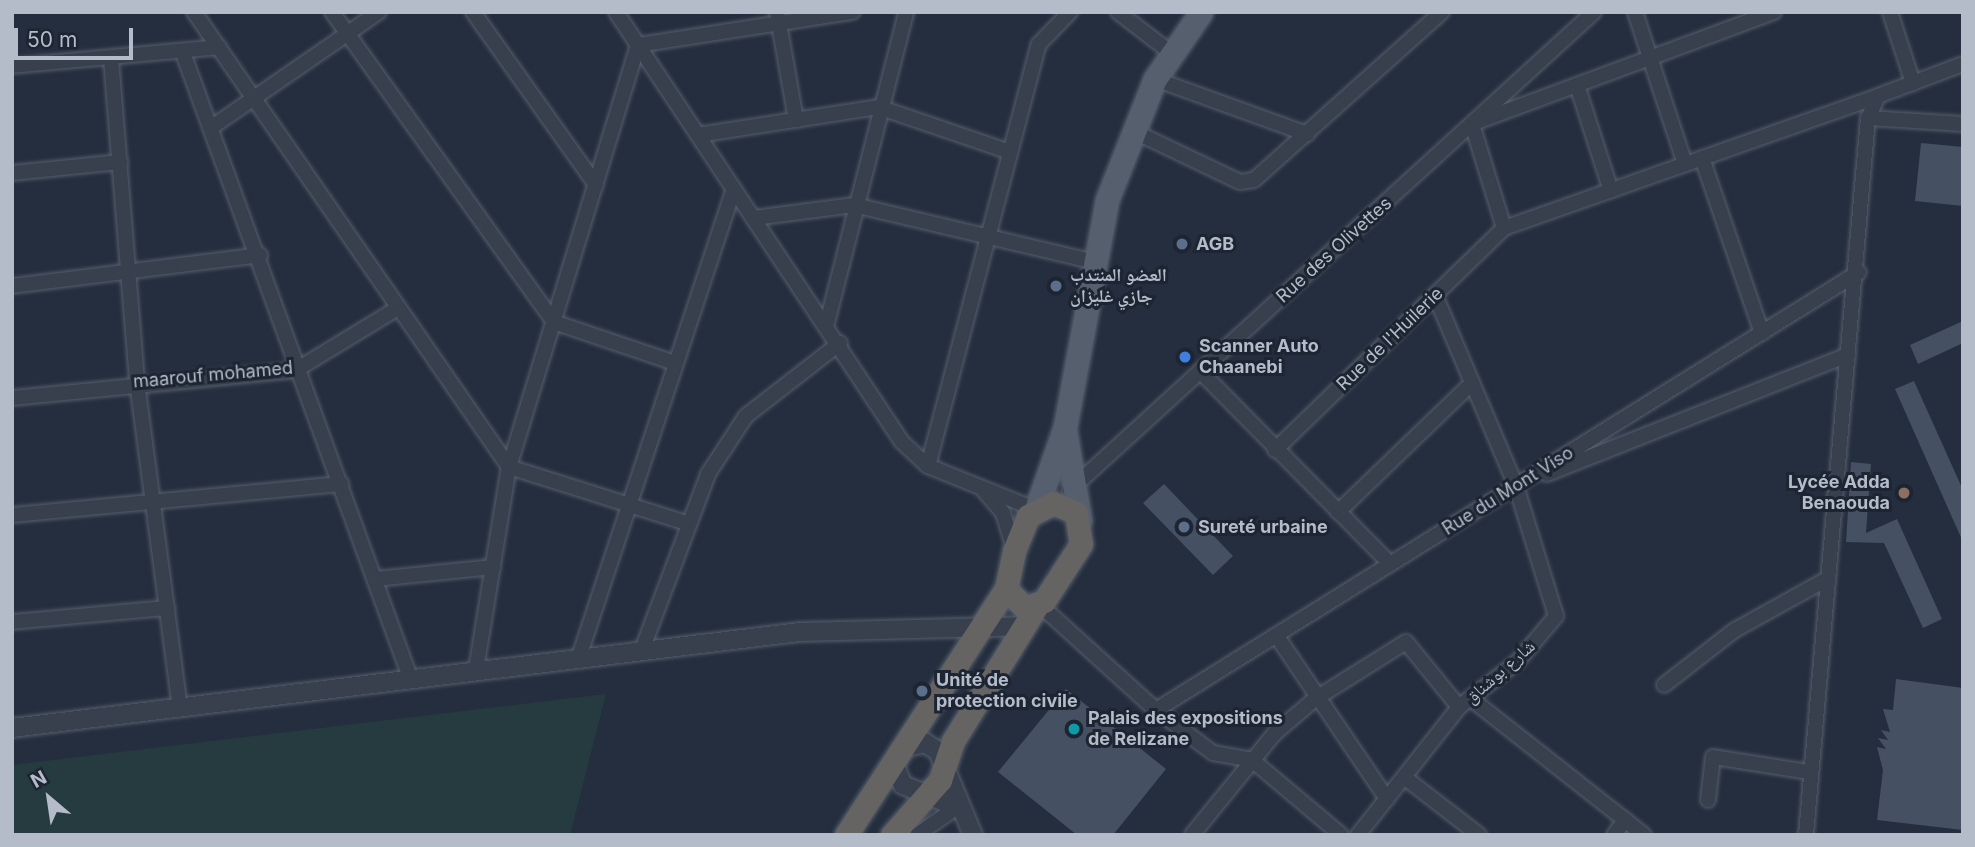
<!DOCTYPE html>
<meta charset="utf-8">
<style>
body{margin:0}
#map{position:relative;width:1975px;height:847px;overflow:hidden;background:#242e3e;font-family:Inter,"Noto Naskh Arabic",sans-serif}
div>[style]{position:absolute}
.green>*{inset:0;background:#263b3f}
.building>*{inset:0;background:#455062}
.roads{filter:drop-shadow(0 0 2px #565e6c) drop-shadow(0 0 2px #565e6c)}
.minor>*{height:14px;margin:-7px;padding:0 7px;transform-origin:7px;border-radius:7px;background:#38404e}
.tertiary>*{height:18px;margin:-9px;padding:0 9px;transform-origin:9px;border-radius:9px;background:#38404e}
.primary>*{height:23px;margin:-11.5px;padding:0 11.5px;transform-origin:11.5px;border-radius:11.5px;background:#565f6e}
.trunk>*{height:23px;margin:-11.5px;padding:0 11.5px;transform-origin:11.5px;border-radius:11.5px;background:#656462}
.dots>*{width:19px;height:19px;translate:-50% -50%;box-sizing:border-box;border:4px solid #1d2533;border-radius:50%}
span{translate:-50% -50%;white-space:nowrap;text-align:center;line-height:1.15;-webkit-text-stroke:6px #1d2533;paint-order:stroke}
.poi-label{font-size:18px;color:#b4bbc9;font-weight:700}
.left{translate:0 -50%;text-align:left}
.right{translate:-100% -50%;text-align:right}
.street-label{font-size:18px;color:#b4bbc9}
.frame{position:absolute;inset:0;border:14px solid #b4bbc9;pointer-events:none}
.north{position:absolute;left:14px;top:763px;width:70px;height:70px;-webkit-text-stroke:5px #1d2533;paint-order:stroke;rotate:331deg;font-size:19px;font-weight:700;line-height:28px;text-align:center;color:#b4bbc9}
.north::after{content:'';display:block;margin:auto;width:24px;height:32px;background:#b4bbc9;clip-path:polygon(50% 0,100% 100%,50% 72%,0 100%)}
.scale{position:absolute;left:14px;top:28px;width:119px;height:32px;box-sizing:border-box;border:4px solid #b4bbc9;border-top:0;padding-left:9px;font-size:21px;line-height:24px;white-space:nowrap;color:#b4bbc9;-webkit-text-stroke:5px #1d2533;paint-order:stroke}
</style>
<div id="map">
<div class="green">
<i style="clip-path:polygon(606px 694px,570px 835px,12px 835px,12px 765px)"></i>
</div>
<div class="building">
<i style="clip-path:polygon(1921px 143px,1963px 147px,1963px 206px,1915px 201px)"></i>
<i style="clip-path:polygon(1963px 321px,1963px 343px,1918px 364px,1910px 345px)"></i>
<i style="clip-path:polygon(1914px 381px,1963px 490px,1963px 542px,1895px 389px)"></i>
<i style="clip-path:polygon(1851px 462px,1871px 464px,1866px 533px,1897px 519px,1942px 619px,1923px 628px,1884px 543px,1846px 542px)"></i>
<i style="clip-path:polygon(1164px 484px,1233px 556px,1213px 575px,1143px 503px)"></i>
<i style="clip-path:polygon(1896px 679px,1963px 688px,1963px 830px,1877px 820px,1883px 770px,1877px 747px,1886px 749px,1878px 738px,1888px 740px,1881px 730px,1890px 732px,1883px 709px,1893px 710px)"></i>
<i style="clip-path:polygon(1066px 689px,1166px 769px,1113px 835px,1077px 835px,998px 772px)"></i>
</div>
<div class="roads">
<div class="minor">
<i style="left:194px;top:12px;width:553px;rotate:55.3deg"></i>
<i style="left:509px;top:467px;width:187px;rotate:17.5deg"></i>
<i style="left:332px;top:12px;width:381px;rotate:54.4deg"></i>
<i style="left:554px;top:322px;width:125px;rotate:18.7deg"></i>
<i style="left:473px;top:12px;width:212px;rotate:54.6deg"></i>
<i style="left:616px;top:12px;width:516px;rotate:56.37deg"></i>
<i style="left:902px;top:442px;width:35px;rotate:43deg"></i>
<i style="left:928px;top:466px;width:115px;rotate:21.9deg"></i>
<i style="left:777px;top:12px;width:110px;rotate:80deg"></i>
<i style="left:1118px;top:12px;width:66px;rotate:37.6deg"></i>
<i style="left:1635px;top:12px;width:160px;rotate:71.8deg"></i>
<i style="left:1774px;top:12px;width:322px;rotate:159.7deg"></i>
<i style="left:1472px;top:124px;width:109px;rotate:72.9deg"></i>
<i style="left:1504px;top:228px;width:397px;rotate:-19.4deg"></i>
<i style="left:1890px;top:12px;width:75px;rotate:72.1deg"></i>
<i style="left:183px;top:53px;width:667px;rotate:70.02deg"></i>
<i style="left:111px;top:58px;width:325px;rotate:85.4deg"></i>
<i style="left:137px;top:382px;width:330px;rotate:82.5deg"></i>
<i style="left:1963px;top:64px;width:91px;rotate:159.4deg"></i>
<i style="left:1878px;top:96px;width:24px;rotate:114deg"></i>
<i style="left:1868px;top:118px;width:95px;rotate:3.6deg"></i>
<i style="left:12px;top:66px;width:208px;rotate:-5.2deg"></i>
<i style="left:1155px;top:79px;width:162px;rotate:19.9deg"></i>
<i style="left:1577px;top:85px;width:111px;rotate:72.2deg"></i>
<i style="left:212px;top:127px;width:203px;rotate:-34.6deg"></i>
<i style="left:1131px;top:130px;width:121px;rotate:25.5deg"></i>
<i style="left:1240px;top:182px;width:14px;rotate:-8deg"></i>
<i style="left:1254px;top:180px;width:252px;rotate:-41.8deg"></i>
<i style="left:698px;top:135px;width:182px;rotate:-8.8deg"></i>
<i style="left:878px;top:107px;width:139px;rotate:18.8deg"></i>
<i style="left:1702px;top:158px;width:185px;rotate:71.1deg"></i>
<i style="left:12px;top:173px;width:109px;rotate:-5.8deg"></i>
<i style="left:754px;top:218px;width:101px;rotate:-7.4deg"></i>
<i style="left:854px;top:205px;width:244px;rotate:13.3deg"></i>
<i style="left:12px;top:286px;width:250px;rotate:-7.1deg"></i>
<i style="left:827px;top:323px;width:321px;rotate:-75.7deg"></i>
<i style="left:1200px;top:371px;width:271px;rotate:45.4deg"></i>
<i style="left:12px;top:398px;width:285px;rotate:-5.6deg"></i>
<i style="left:296px;top:370px;width:119px;rotate:-31.3deg"></i>
<i style="left:1275px;top:450px;width:319px;rotate:-44.1deg"></i>
<i style="left:928px;top:466px;width:436px;rotate:-75.3deg"></i>
<i style="left:1039px;top:44px;width:45px;rotate:-45.9deg"></i>
<i style="left:1547px;top:474px;width:324px;rotate:-21.6deg"></i>
<i style="left:1070px;top:490px;width:709px;rotate:-42.37deg"></i>
<i style="left:984px;top:491px;width:29px;rotate:49deg"></i>
<i style="left:1003px;top:513px;width:38px;rotate:73deg"></i>
<i style="left:1338px;top:512px;width:186px;rotate:-43.9deg"></i>
<i style="left:12px;top:515px;width:331px;rotate:-5.4deg"></i>
<i style="left:375px;top:579px;width:119px;rotate:-5.8deg"></i>
<i style="left:1040px;top:605px;width:156px;rotate:42.2deg"></i>
<i style="left:1156px;top:710px;width:71px;rotate:37deg"></i>
<i style="left:1213px;top:753px;width:40px;rotate:10deg"></i>
<i style="left:1252px;top:760px;width:116px;rotate:40.1deg"></i>
<i style="left:12px;top:622px;width:156px;rotate:-5.2deg"></i>
<i style="left:1276px;top:635px;width:198px;rotate:55.9deg"></i>
<i style="left:642px;top:650px;width:188px;rotate:-69.4deg"></i>
<i style="left:708px;top:474px;width:69px;rotate:-56.8deg"></i>
<i style="left:746px;top:416px;width:119px;rotate:-37.8deg"></i>
<i style="left:579px;top:657px;width:493px;rotate:-71.7deg"></i>
<i style="left:476px;top:670px;width:206px;rotate:-80.8deg"></i>
<i style="left:509px;top:467px;width:441px;rotate:-73deg"></i>
<i style="left:638px;top:45px;width:217px;rotate:-8.8deg"></i>
<i style="left:1664px;top:685px;width:90px;rotate:-37.8deg"></i>
<i style="left:1735px;top:630px;width:107px;rotate:-29deg"></i>
<i style="left:1470px;top:698px;width:221px;rotate:38.2deg"></i>
<i style="left:1156px;top:710px;width:828px;rotate:-31.92deg"></i>
<i style="left:1404px;top:777px;width:95px;rotate:37.7deg"></i>
<i style="left:1708px;top:800px;width:43px;rotate:-83.4deg"></i>
<i style="left:1713px;top:757px;width:97px;rotate:8.9deg"></i>
<i style="left:917px;top:835px;width:49px;rotate:-35deg"></i>
<i style="left:1192px;top:835px;width:130px;rotate:-50.9deg"></i>
<i style="left:1274px;top:734px;width:54px;rotate:-40.5deg"></i>
<i style="left:1315px;top:699px;width:107px;rotate:-32.1deg"></i>
<i style="left:1406px;top:642px;width:84px;rotate:50.8deg"></i>
<i style="left:1358px;top:835px;width:163px;rotate:-51.7deg"></i>
<i style="left:1459px;top:707px;width:75px;rotate:-37.9deg"></i>
<i style="left:1518px;top:661px;width:59px;rotate:-49.8deg"></i>
<i style="left:1556px;top:616px;width:136px;rotate:-107.1deg"></i>
<i style="left:1516px;top:486px;width:207px;rotate:-113deg"></i>
<i style="left:1614px;top:835px;width:19px;rotate:-54deg"></i>
<i style="left:1806px;top:835px;width:720px;rotate:-85.06deg"></i>
</div>
<div class="tertiary">
<i style="left:12px;top:728px;width:793px;rotate:-6.95deg"></i>
<i style="left:799px;top:632px;width:224px;rotate:-1.5deg"></i>
<i style="left:902px;top:748px;width:24px;rotate:-12deg"></i>
<i style="left:925px;top:743px;width:15px;rotate:32deg"></i>
<i style="left:938px;top:751px;width:91px;rotate:67.4deg"></i>
<i style="left:893px;top:762px;width:25px;rotate:67deg"></i>
<i style="left:903px;top:785px;width:58px;rotate:22.2deg"></i>
</div>
<div class="primary">
<i style="left:1065px;top:431px;width:91px;rotate:80.5deg"></i>
<i style="left:1036px;top:509px;width:87px;rotate:-70.5deg"></i>
<i style="left:1065px;top:427px;width:231px;rotate:-79.5deg"></i>
<i style="left:1107px;top:200px;width:130px;rotate:-68.4deg"></i>
<i style="left:1155px;top:79px;width:81px;rotate:-55.5deg"></i>
</div>
<div class="trunk">
<i style="left:1053px;top:503px;width:25px;rotate:23deg"></i>
<i style="left:1076px;top:513px;width:31px;rotate:81deg"></i>
<i style="left:1081px;top:544px;width:68px;rotate:123deg"></i>
<i style="left:1044px;top:601px;width:20px;rotate:160deg"></i>
<i style="left:1025px;top:608px;width:27px;rotate:-135deg"></i>
<i style="left:1006px;top:589px;width:39px;rotate:-78deg"></i>
<i style="left:1014px;top:551px;width:38px;rotate:-68deg"></i>
<i style="left:1028px;top:516px;width:28px;rotate:-27deg"></i>
<i style="left:846px;top:835px;width:293px;rotate:-57deg"></i>
<i style="left:892px;top:835px;width:73px;rotate:-48.9deg"></i>
<i style="left:940px;top:780px;width:41px;rotate:-71.6deg"></i>
<i style="left:953px;top:741px;width:158px;rotate:-58.2deg"></i>
</div>
</div>
<div class="dots">
<i style="left:1182px;top:244px;background:#5c6f8a"></i>
<i style="left:1056px;top:286px;background:#5c6f8a"></i>
<i style="left:1185px;top:357px;background:#3f7fe0"></i>
<i style="left:1904px;top:493px;background:#8d6e63"></i>
<i style="left:1184px;top:527px;background:#5c6f8a"></i>
<i style="left:922px;top:691px;background:#5c6f8a"></i>
<i style="left:1074px;top:729px;background:#0f9aa8"></i>
</div>
<div class="poi-label">
<span class="left" style="left:1196px;top:244px">AGB</span>
<span class="left" style="left:1070px;top:286px">العضو المنتدب<br>جازي غليزان</span>
<span class="left" style="left:1199px;top:357px">Scanner Auto<br>Chaanebi</span>
<span class="right" style="left:1890px;top:493px">Lycée Adda<br>Benaouda</span>
<span class="left" style="left:1198px;top:527px">Sureté urbaine</span>
<span class="left" style="left:936px;top:691px">Unité de<br>protection civile</span>
<span class="left" style="left:1088px;top:729px">Palais des expositions<br>de Relizane</span>
</div>
<div class="street-label">
<span style="left:1334px;top:250px;rotate:-42deg">Rue des Olivettes</span>
<span style="left:1390px;top:339px;rotate:-44deg">Rue de l'Huilerie</span>
<span style="left:213px;top:375px;rotate:-5deg">maarouf mohamed</span>
<span style="left:1508px;top:491px;rotate:-32deg">Rue du Mont Viso</span>
<span style="left:1500px;top:672px;rotate:-41deg">شارع بوشناق</span>
</div>
<div class="frame"></div>
<div class="north">N</div>
<div class="scale">50 m</div>
</div>
